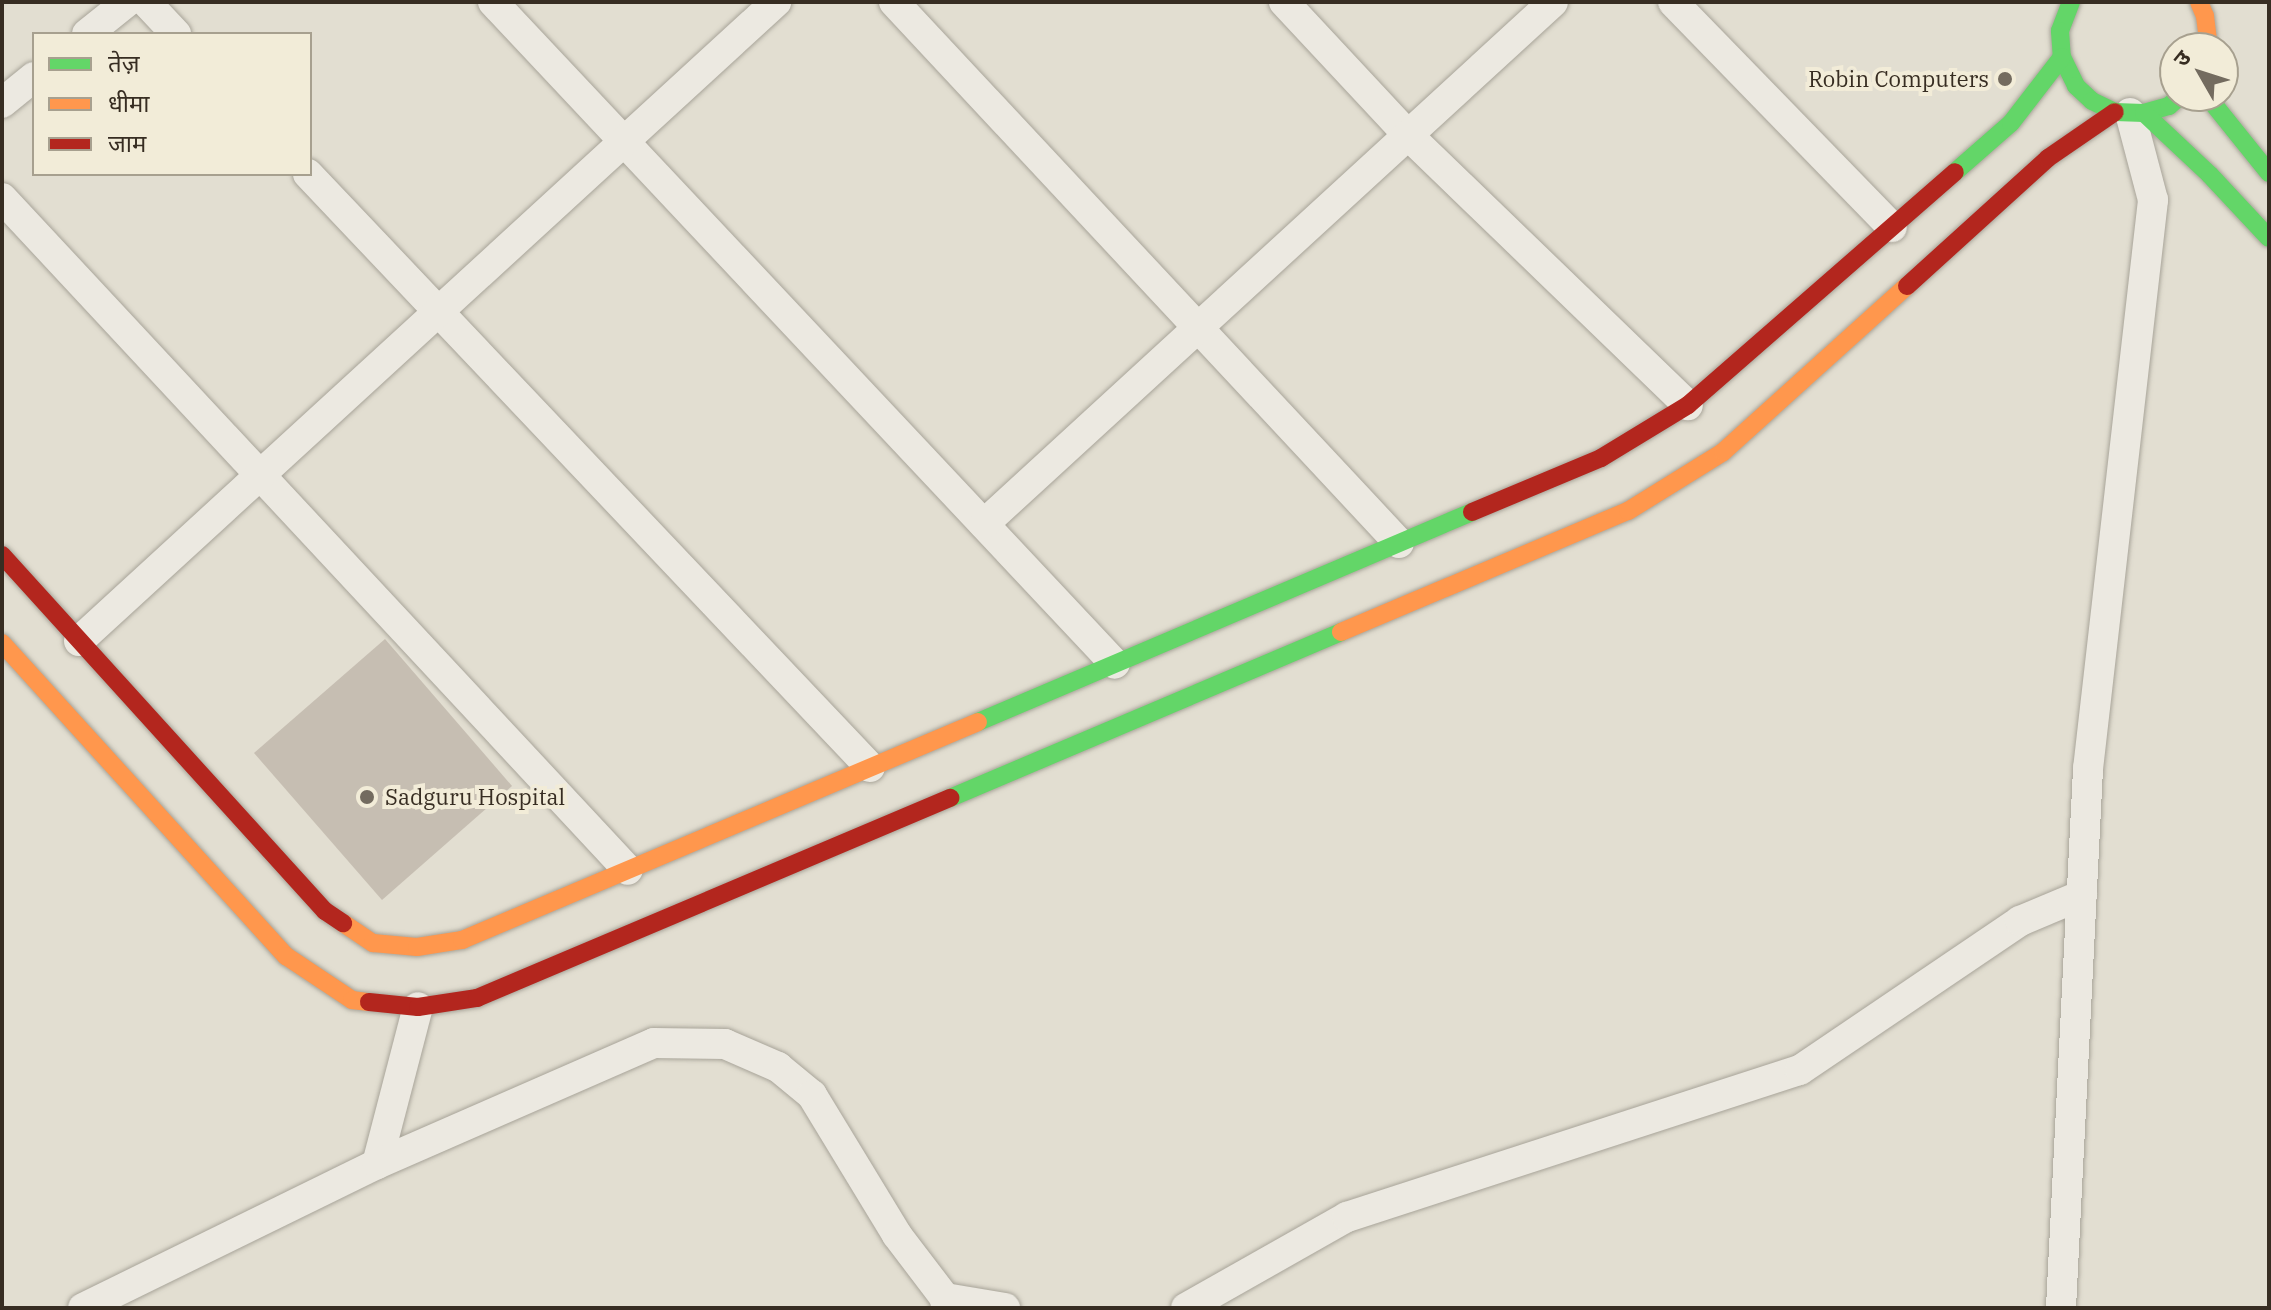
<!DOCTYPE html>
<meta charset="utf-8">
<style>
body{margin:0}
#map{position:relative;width:2271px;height:1310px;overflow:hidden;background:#e2ded1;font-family:"IBM Plex Serif","Noto Sans Devanagari",serif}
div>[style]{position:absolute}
.building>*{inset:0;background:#c6beb2}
.roads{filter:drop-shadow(0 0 2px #a8a499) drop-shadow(0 0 2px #a8a499)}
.street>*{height:30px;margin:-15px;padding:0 15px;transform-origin:15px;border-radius:15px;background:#ece9e1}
.fast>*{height:18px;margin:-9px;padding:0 9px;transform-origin:9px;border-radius:9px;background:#63d668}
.slow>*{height:18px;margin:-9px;padding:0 9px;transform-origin:9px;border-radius:9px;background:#ff974d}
.jam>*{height:18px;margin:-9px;padding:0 9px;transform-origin:9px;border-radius:9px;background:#b3261e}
.dots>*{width:22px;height:22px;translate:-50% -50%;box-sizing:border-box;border:4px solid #f2ecd8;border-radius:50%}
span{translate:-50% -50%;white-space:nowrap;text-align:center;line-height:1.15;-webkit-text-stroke:8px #f2ecd8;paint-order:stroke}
.poi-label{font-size:22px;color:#372d22}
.right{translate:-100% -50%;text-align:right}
.left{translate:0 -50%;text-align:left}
.frame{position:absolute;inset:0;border:4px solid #372d22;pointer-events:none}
.legend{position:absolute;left:32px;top:32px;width:280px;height:144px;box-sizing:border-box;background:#f2ecd8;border:2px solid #a7a08f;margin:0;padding:10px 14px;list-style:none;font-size:24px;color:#372d22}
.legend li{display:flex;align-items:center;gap:16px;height:40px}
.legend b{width:40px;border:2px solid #a7a08f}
.north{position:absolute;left:2159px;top:32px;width:80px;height:80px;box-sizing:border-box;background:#f2ecd8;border:2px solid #a7a08f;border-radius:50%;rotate:309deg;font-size:22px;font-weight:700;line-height:32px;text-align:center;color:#372d22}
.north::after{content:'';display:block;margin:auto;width:28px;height:36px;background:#736b5f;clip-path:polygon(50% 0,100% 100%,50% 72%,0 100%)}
</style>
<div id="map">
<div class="building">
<i style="clip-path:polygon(385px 639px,512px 786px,382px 900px,254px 753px)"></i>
</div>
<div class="roads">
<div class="street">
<i style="left:146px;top:2px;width:44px;rotate:46.8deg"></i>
<i style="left:493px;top:2px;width:908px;rotate:46.78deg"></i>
<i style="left:894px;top:2px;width:740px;rotate:46.97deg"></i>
<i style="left:1284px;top:2px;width:182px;rotate:47deg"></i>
<i style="left:1408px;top:135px;width:389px;rotate:44deg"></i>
<i style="left:1673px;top:2px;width:314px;rotate:45.8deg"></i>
<i style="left:87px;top:34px;width:51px;rotate:-38.7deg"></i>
<i style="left:2px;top:103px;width:41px;rotate:-39.1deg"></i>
<i style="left:308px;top:174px;width:817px;rotate:46.54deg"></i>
<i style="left:2px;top:198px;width:918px;rotate:47.03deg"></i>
<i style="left:984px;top:524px;width:772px;rotate:-42.53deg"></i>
<i style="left:79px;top:641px;width:946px;rotate:-42.51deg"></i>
<i style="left:377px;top:1164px;width:162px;rotate:-75.4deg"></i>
<i style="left:945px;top:1298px;width:61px;rotate:9.5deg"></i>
<i style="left:83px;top:1308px;width:327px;rotate:-26.1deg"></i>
<i style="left:377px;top:1164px;width:302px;rotate:-23.6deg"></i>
<i style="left:654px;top:1043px;width:71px;rotate:0.8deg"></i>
<i style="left:725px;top:1044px;width:58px;rotate:23.5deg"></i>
<i style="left:778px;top:1067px;width:44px;rotate:39.5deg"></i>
<i style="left:812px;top:1095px;width:164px;rotate:58.7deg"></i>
<i style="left:897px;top:1235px;width:79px;rotate:52.7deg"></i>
<i style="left:945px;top:1298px;width:10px;rotate:84deg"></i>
<i style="left:1186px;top:1308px;width:185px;rotate:-29.5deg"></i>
<i style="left:1347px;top:1217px;width:476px;rotate:-18deg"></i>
<i style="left:1800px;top:1070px;width:266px;rotate:-34.1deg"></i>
<i style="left:2020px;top:921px;width:67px;rotate:-22.8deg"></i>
<i style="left:2061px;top:1308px;width:540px;rotate:-87.13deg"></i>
<i style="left:2088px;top:769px;width:573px;rotate:-83.48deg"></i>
<i style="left:2153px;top:200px;width:90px;rotate:-104.8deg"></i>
</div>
<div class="fast">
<i style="left:2071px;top:2px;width:31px;rotate:111deg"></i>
<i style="left:2060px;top:31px;width:26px;rotate:86deg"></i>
<i style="left:2062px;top:57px;width:32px;rotate:64deg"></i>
<i style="left:2076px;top:86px;width:22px;rotate:43deg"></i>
<i style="left:2092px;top:101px;width:25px;rotate:26deg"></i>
<i style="left:2115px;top:112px;width:29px;rotate:2deg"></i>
<i style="left:2144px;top:113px;width:26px;rotate:-16deg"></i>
<i style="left:2169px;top:106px;width:15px;rotate:-42deg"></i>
<i style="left:2207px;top:96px;width:99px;rotate:51.2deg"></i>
<i style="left:2144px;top:113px;width:91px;rotate:43.2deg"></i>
<i style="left:2210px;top:175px;width:86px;rotate:46.9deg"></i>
<i style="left:1955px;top:172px;width:74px;rotate:-41.2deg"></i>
<i style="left:2011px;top:123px;width:83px;rotate:-52.3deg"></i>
<i style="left:978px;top:722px;width:537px;rotate:-23.03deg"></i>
<i style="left:950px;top:798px;width:425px;rotate:-23deg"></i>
</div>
<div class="slow">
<i style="left:2199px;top:2px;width:15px;rotate:67deg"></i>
<i style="left:2205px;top:16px;width:32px;rotate:83deg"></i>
<i style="left:1341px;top:632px;width:311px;rotate:-22.9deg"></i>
<i style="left:1628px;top:511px;width:112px;rotate:-31.8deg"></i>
<i style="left:1723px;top:452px;width:248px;rotate:-42.1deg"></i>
<i style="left:2px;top:643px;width:423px;rotate:47.8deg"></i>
<i style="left:286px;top:956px;width:79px;rotate:33.7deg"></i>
<i style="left:352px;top:1000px;width:17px;rotate:7deg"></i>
<i style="left:343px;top:923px;width:36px;rotate:34deg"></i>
<i style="left:373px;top:943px;width:44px;rotate:5.2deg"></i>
<i style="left:417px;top:947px;width:46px;rotate:-8.8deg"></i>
<i style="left:462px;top:940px;width:560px;rotate:-22.9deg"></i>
</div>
<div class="jam">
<i style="left:1907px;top:286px;width:190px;rotate:-42.2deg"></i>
<i style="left:2048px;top:158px;width:81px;rotate:-34.5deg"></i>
<i style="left:1472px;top:512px;width:140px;rotate:-22.7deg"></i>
<i style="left:1601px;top:458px;width:102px;rotate:-31.3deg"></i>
<i style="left:1688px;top:405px;width:354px;rotate:-41.1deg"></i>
<i style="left:2px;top:555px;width:481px;rotate:47.8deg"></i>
<i style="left:325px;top:911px;width:22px;rotate:34deg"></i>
<i style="left:369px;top:1002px;width:49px;rotate:5.8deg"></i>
<i style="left:418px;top:1007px;width:60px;rotate:-8.7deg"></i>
<i style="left:477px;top:998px;width:514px;rotate:-22.92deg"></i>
</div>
</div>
<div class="dots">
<i style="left:2005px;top:79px;background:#736b5f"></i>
<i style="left:367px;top:797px;background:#736b5f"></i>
</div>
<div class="poi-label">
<span class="right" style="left:1989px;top:79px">Robin Computers</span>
<span class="left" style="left:385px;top:797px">Sadguru Hospital</span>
</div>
<div class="frame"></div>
<ul class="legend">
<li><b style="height:10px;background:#63d668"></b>तेज़</li>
<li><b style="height:10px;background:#ff974d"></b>धीमा</li>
<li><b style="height:10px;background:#b3261e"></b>जाम</li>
</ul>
<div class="north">उ</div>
</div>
